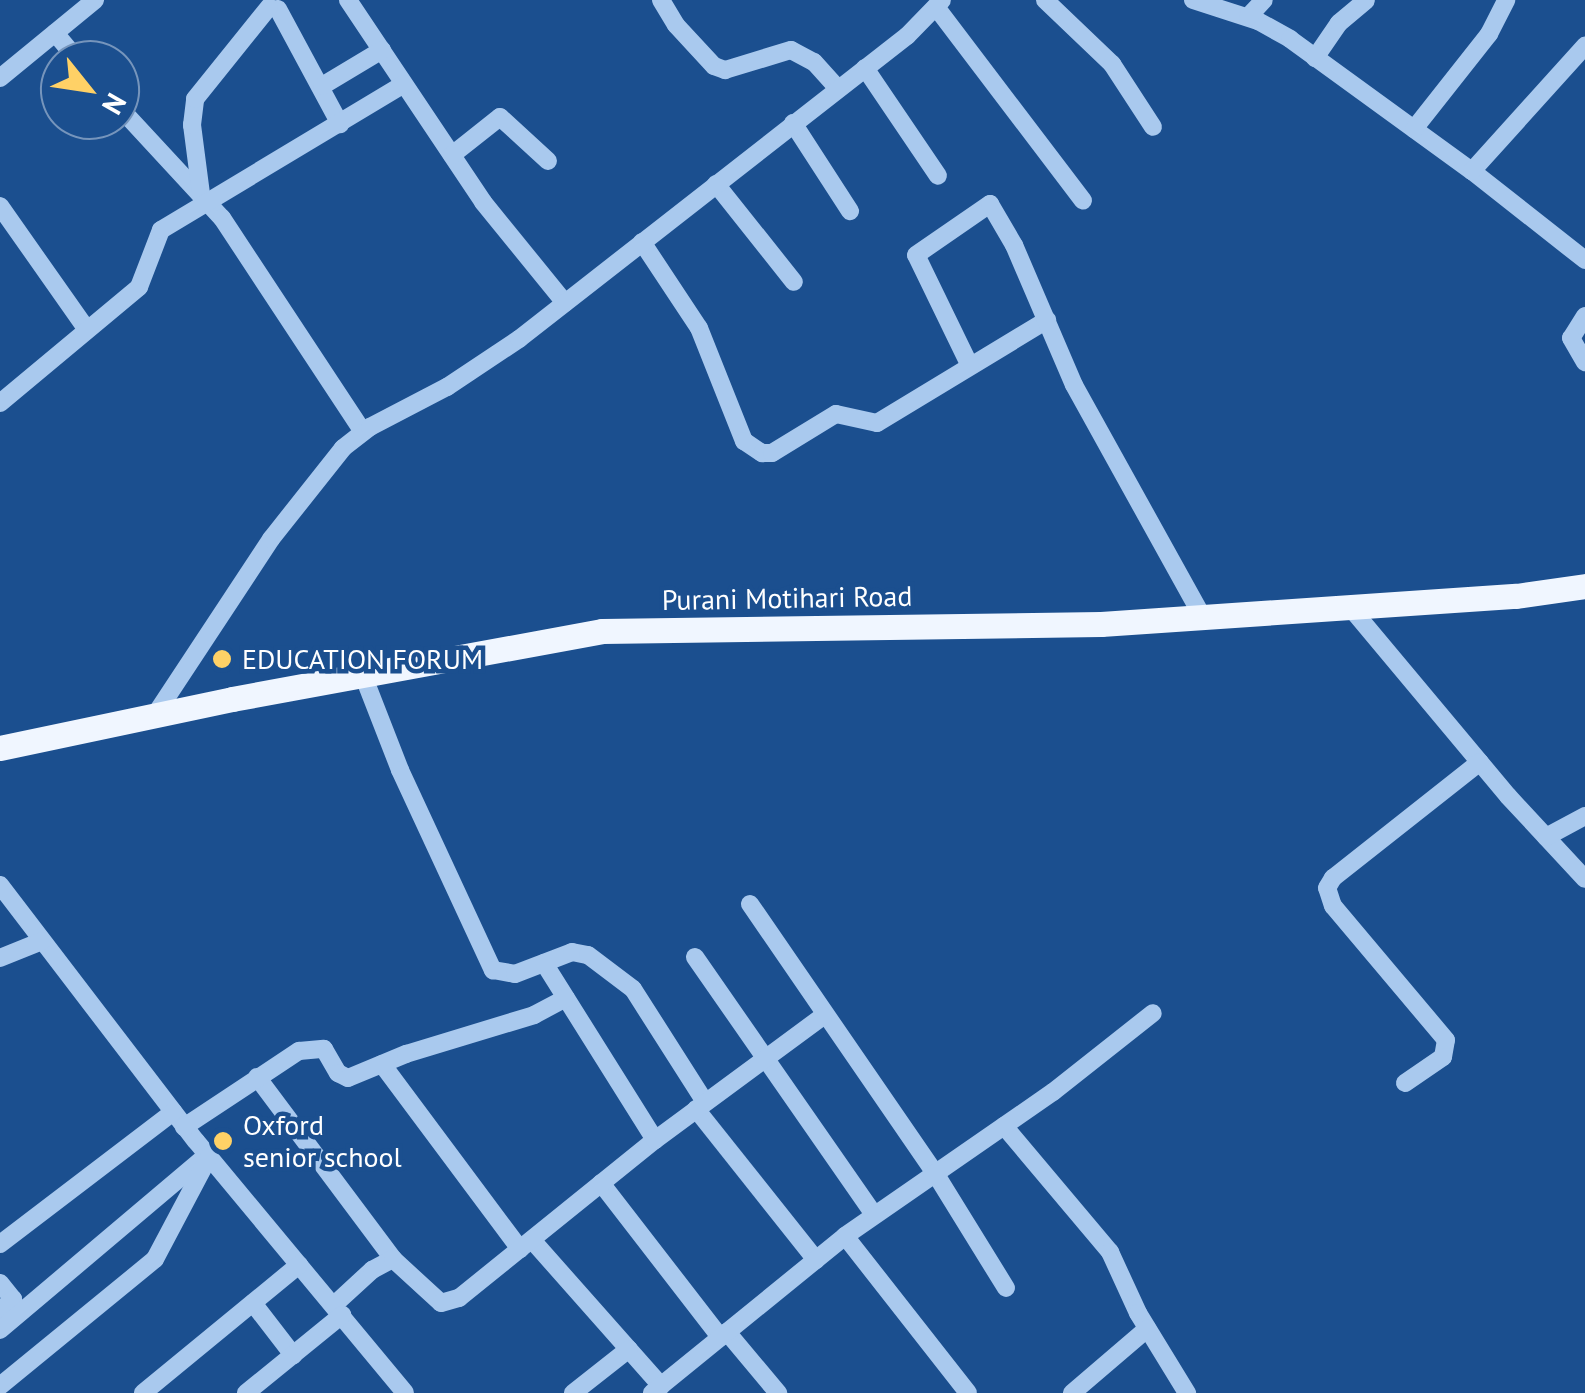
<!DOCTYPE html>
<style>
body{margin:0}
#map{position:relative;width:1585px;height:1393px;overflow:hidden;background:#1b4f8f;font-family:"PT Sans",sans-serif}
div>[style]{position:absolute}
.minor>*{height:18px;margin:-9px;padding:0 9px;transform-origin:9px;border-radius:9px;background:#a9c9ee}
.major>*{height:25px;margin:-12.5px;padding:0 12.5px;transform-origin:12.5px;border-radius:12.5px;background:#f0f6ff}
.dots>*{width:28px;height:28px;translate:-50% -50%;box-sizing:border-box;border:5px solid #1b4f8f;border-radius:50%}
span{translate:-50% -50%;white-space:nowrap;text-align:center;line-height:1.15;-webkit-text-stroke:9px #1b4f8f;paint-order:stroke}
.street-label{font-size:28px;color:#fff}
.poi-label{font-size:28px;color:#fff}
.left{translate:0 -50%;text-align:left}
.north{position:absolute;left:40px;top:40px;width:100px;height:100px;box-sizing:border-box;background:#1b4f8f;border:2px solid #7695bc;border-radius:50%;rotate:120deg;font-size:28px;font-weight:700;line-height:40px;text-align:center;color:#fff}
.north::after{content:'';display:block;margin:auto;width:35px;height:45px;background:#ffd166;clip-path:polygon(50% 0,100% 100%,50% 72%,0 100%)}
</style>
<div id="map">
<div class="minor">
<i style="left:348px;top:0;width:243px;rotate:56.2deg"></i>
<i style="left:483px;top:202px;width:130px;rotate:50.9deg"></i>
<i style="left:661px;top:0;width:29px;rotate:59deg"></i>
<i style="left:676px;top:25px;width:56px;rotate:47.2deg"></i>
<i style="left:714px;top:66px;width:12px;rotate:20deg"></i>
<i style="left:725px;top:70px;width:69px;rotate:-16.9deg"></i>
<i style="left:791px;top:50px;width:26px;rotate:28deg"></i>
<i style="left:814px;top:62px;width:36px;rotate:48deg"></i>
<i style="left:1045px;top:0;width:93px;rotate:43.7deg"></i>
<i style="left:1112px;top:64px;width:75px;rotate:56.9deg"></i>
<i style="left:1193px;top:0;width:68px;rotate:17.9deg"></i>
<i style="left:1258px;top:21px;width:37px;rotate:29deg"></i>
<i style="left:1290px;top:39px;width:225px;rotate:36deg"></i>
<i style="left:1472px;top:171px;width:144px;rotate:38.2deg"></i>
<i style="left:936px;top:7px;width:243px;rotate:52.8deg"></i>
<i style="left:278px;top:9px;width:131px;rotate:61.7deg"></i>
<i style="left:1248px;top:17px;width:23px;rotate:-47deg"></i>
<i style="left:55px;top:33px;width:35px;rotate:50deg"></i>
<i style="left:1315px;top:58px;width:42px;rotate:-55.6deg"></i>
<i style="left:1339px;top:23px;width:35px;rotate:-40deg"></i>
<i style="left:865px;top:68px;width:130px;rotate:55.9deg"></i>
<i style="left:0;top:78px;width:123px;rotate:-39.4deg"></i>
<i style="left:322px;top:86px;width:70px;rotate:-31deg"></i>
<i style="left:120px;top:108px;width:150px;rotate:47.2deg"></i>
<i style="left:222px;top:218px;width:256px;rotate:56.6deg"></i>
<i style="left:793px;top:123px;width:105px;rotate:57.1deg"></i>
<i style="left:1414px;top:129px;width:121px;rotate:-51.7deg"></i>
<i style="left:1489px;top:34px;width:38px;rotate:-63deg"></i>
<i style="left:452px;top:155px;width:61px;rotate:-38.4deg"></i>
<i style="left:500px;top:117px;width:65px;rotate:42.5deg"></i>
<i style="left:1472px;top:171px;width:169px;rotate:-47.9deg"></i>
<i style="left:716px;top:184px;width:125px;rotate:51.5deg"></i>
<i style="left:201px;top:194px;width:70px;rotate:-97.4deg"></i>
<i style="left:192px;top:125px;width:26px;rotate:-83deg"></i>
<i style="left:195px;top:99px;width:118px;rotate:-51.2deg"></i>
<i style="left:0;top:206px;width:151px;rotate:54.9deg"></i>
<i style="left:642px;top:242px;width:103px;rotate:56.5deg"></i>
<i style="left:699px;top:328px;width:122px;rotate:68.3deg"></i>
<i style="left:744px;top:441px;width:22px;rotate:34deg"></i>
<i style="left:762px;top:453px;width:10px"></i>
<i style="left:772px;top:453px;width:75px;rotate:-31.4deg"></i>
<i style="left:836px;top:414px;width:42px;rotate:12.4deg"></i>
<i style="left:877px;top:423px;width:199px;rotate:-31.2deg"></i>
<i style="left:1585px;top:316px;width:26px;rotate:122deg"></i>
<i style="left:1571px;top:338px;width:28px;rotate:60deg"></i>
<i style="left:970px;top:366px;width:123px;rotate:-115.9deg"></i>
<i style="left:916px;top:255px;width:90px;rotate:-34.6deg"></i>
<i style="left:990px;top:204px;width:48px;rotate:59.7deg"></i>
<i style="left:1014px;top:245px;width:152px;rotate:66.8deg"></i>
<i style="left:1074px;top:385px;width:266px;rotate:61deg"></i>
<i style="left:0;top:403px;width:181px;rotate:-39.8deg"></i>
<i style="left:139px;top:287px;width:61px;rotate:-68.9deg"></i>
<i style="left:161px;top:230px;width:283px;rotate:-31deg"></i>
<i style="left:1350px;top:607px;width:246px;rotate:50.1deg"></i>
<i style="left:1508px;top:796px;width:113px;rotate:47.1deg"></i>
<i style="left:363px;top:675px;width:102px;rotate:68.7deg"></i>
<i style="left:400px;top:770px;width:221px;rotate:65.1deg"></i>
<i style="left:493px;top:970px;width:22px;rotate:10deg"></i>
<i style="left:515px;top:974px;width:61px;rotate:-21.1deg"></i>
<i style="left:572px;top:952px;width:16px;rotate:11deg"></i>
<i style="left:588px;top:955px;width:56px;rotate:37.1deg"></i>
<i style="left:633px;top:989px;width:134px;rotate:57.5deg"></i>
<i style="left:155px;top:715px;width:211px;rotate:-56.6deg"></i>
<i style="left:271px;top:539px;width:116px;rotate:-51.6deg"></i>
<i style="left:343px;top:448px;width:34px;rotate:-38deg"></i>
<i style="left:370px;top:427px;width:87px;rotate:-27.5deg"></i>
<i style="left:447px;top:387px;width:87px;rotate:-33.7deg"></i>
<i style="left:519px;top:339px;width:492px;rotate:-38deg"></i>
<i style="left:907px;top:36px;width:50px;rotate:-45.8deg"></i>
<i style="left:1546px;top:837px;width:44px;rotate:-28.3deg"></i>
<i style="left:0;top:885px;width:322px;rotate:52.6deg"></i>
<i style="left:196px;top:1141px;width:327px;rotate:50.3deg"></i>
<i style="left:750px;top:904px;width:326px;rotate:55.5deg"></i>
<i style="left:935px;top:1173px;width:135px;rotate:58.3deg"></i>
<i style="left:695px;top:957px;width:314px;rotate:55.2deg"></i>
<i style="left:0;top:958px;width:45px;rotate:-22deg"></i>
<i style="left:544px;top:963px;width:209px;rotate:57.9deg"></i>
<i style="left:382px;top:1064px;width:231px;rotate:53.3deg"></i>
<i style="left:257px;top:1077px;width:227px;rotate:53.2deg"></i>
<i style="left:1405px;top:1083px;width:46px;rotate:-34.4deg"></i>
<i style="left:1443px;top:1057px;width:17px;rotate:-80deg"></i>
<i style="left:1446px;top:1040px;width:175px;rotate:-130.1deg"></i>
<i style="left:1333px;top:906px;width:19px;rotate:-108deg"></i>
<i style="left:1327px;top:888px;width:12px;rotate:-59deg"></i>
<i style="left:1333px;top:878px;width:187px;rotate:-38.3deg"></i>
<i style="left:696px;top:1109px;width:193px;rotate:51.5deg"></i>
<i style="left:1004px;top:1126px;width:165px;rotate:49.9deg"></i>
<i style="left:1110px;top:1252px;width:67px;rotate:65.3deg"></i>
<i style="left:1138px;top:1313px;width:94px;rotate:58.5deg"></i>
<i style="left:184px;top:1127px;width:138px;rotate:-33.5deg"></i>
<i style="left:299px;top:1051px;width:25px;rotate:-5deg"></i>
<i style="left:324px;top:1049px;width:28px;rotate:60deg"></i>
<i style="left:338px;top:1073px;width:11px;rotate:27deg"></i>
<i style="left:348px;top:1078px;width:63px;rotate:-22.5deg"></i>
<i style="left:406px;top:1054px;width:134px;rotate:-16.9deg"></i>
<i style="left:534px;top:1015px;width:36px;rotate:-28deg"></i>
<i style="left:601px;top:1183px;width:195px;rotate:52.3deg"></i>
<i style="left:845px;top:1236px;width:199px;rotate:51.9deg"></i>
<i style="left:532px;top:1240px;width:195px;rotate:48.5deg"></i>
<i style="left:0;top:1244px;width:218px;rotate:-37.3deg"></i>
<i style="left:0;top:1283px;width:21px;rotate:51deg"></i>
<i style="left:13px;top:1299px;width:18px;rotate:137deg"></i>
<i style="left:253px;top:1303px;width:66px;rotate:52.4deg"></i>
<i style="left:334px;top:1305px;width:52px;rotate:-42.6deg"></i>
<i style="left:372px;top:1270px;width:24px;rotate:-28deg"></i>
<i style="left:393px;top:1259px;width:65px;rotate:42.5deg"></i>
<i style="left:441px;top:1303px;width:19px;rotate:-16deg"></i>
<i style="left:459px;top:1298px;width:252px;rotate:-38.9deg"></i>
<i style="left:655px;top:1140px;width:209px;rotate:-36.4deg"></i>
<i style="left:0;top:1330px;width:271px;rotate:-40.2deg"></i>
<i style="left:727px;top:1332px;width:80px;rotate:50.1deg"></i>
<i style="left:0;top:1386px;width:200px;rotate:-39.3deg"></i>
<i style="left:155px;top:1259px;width:115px;rotate:-62.1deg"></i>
<i style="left:143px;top:1393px;width:202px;rotate:-39.4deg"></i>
<i style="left:246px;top:1393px;width:124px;rotate:-39.1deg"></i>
<i style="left:573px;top:1393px;width:71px;rotate:-38.2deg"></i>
<i style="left:652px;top:1393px;width:249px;rotate:-39.1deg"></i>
<i style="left:845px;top:1236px;width:253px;rotate:-34.7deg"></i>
<i style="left:1053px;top:1092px;width:127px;rotate:-38.3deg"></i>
<i style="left:1072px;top:1393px;width:99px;rotate:-40.5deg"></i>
</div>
<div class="major">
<i style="left:0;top:748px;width:237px;rotate:-11.9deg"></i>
<i style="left:232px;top:699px;width:376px;rotate:-10.4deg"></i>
<i style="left:602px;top:631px;width:499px;rotate:-0.8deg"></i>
<i style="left:1101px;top:624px;width:416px;rotate:-3.9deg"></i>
<i style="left:1516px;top:596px;width:70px;rotate:-8.2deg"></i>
</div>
<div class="dots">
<i style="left:222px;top:659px;background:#ffd166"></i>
<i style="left:223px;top:1141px;background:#ffd166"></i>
</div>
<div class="street-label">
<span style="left:787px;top:598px;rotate:-1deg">Purani Motihari Road</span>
</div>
<div class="poi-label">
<span class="left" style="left:242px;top:659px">EDUCATION FORUM</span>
<span class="left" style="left:243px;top:1141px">Oxford<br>senior school</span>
</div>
<div class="north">N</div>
</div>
